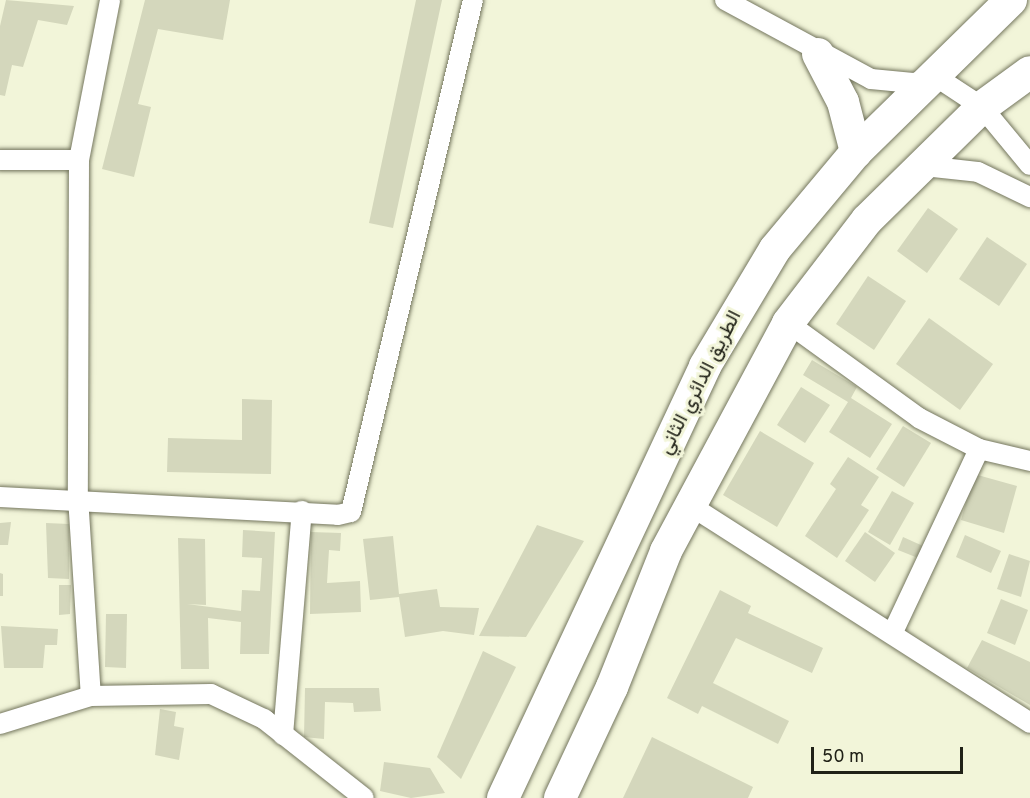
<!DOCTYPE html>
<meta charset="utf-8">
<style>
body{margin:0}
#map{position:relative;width:1030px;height:798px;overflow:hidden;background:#f2f5d9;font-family:Overpass,Vazirmatn,sans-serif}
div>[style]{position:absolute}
.building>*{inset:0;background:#d4d7bc}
.roads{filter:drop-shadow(0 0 2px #74765e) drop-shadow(0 0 2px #74765e)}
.street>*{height:20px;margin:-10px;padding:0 10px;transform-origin:10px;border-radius:10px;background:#fff}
.primary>*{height:32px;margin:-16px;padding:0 16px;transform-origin:16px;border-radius:16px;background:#fff}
span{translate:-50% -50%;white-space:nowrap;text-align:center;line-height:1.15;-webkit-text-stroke:6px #f2f5d9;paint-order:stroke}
.street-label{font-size:20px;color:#202117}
.scale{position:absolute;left:811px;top:747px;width:152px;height:27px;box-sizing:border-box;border:3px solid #202117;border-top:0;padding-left:8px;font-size:18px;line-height:21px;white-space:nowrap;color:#202117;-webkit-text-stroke:4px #f2f5d9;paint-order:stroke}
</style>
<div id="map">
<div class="building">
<i style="clip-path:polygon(6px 0,74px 6px,67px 25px,38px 20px,23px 67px,12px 65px,5px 96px,0 95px,0 26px)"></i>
<i style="clip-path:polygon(145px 0,230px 0,223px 40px,158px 29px,138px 104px,151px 107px,134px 177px,102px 169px)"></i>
<i style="clip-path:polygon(416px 0,442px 0,393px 228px,369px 223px)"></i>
<i style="clip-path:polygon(928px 208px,958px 229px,927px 273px,897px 251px)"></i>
<i style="clip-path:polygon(987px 237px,1027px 264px,999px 306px,959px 279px)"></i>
<i style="clip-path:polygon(868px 276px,906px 301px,874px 350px,836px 324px)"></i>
<i style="clip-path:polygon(929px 318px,993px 364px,960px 410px,896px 364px)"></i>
<i style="clip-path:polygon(812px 360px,857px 387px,851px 398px,892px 424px,870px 458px,829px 432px,848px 402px,803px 375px)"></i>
<i style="clip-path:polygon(801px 387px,830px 405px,805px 443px,777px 425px)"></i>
<i style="clip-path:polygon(242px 399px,272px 400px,271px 474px,167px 472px,168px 438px,242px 440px)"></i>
<i style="clip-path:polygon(903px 426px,931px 443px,904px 487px,876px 469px)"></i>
<i style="clip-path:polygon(760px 431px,814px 463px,777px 527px,723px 495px)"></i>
<i style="clip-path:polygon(848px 457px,879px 477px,861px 505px,869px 510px,837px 558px,805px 536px,836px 489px,830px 484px)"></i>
<i style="clip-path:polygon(974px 474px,1017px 486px,1004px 533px,961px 520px)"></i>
<i style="clip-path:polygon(892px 491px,914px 503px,890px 545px,868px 532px)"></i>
<i style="clip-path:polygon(11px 522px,8px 545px,0 545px,0 523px)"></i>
<i style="clip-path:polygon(46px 523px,69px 524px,69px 579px,48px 578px)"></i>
<i style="clip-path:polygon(537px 525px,584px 541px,526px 637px,479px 636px)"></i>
<i style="clip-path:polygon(243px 530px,275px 532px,269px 654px,240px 654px,241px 622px,208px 618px,209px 669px,181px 669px,178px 538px,205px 539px,206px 605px,187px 604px,241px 611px,242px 590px,260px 591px,262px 558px,242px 557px)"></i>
<i style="clip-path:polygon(311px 532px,341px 533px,340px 551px,329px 550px,327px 583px,360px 581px,361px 612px,310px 614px)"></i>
<i style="clip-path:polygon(865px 532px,895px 553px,875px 582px,845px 561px)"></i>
<i style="clip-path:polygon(965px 535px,1001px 551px,991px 573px,956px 557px)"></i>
<i style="clip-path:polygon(393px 536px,399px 594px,437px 589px,440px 607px,479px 608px,474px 635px,443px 631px,405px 637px,399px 597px,370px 600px,363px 539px)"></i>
<i style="clip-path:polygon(903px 537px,923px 546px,918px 558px,898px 550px)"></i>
<i style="clip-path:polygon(1009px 554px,1030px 561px,1021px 597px,997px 589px)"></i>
<i style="clip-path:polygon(0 573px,3px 574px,3px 596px,0 596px)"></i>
<i style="clip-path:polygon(59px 585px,71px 585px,70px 614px,59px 615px)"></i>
<i style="clip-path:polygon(720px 590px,751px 606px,748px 613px,823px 648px,812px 673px,736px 638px,713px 683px,789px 721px,778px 744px,702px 706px,698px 714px,667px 698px)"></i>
<i style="clip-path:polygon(1001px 599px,1028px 610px,1015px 645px,987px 633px)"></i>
<i style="clip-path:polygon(106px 614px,127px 614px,126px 668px,105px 667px)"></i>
<i style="clip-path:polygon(1px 626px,58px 629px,57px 645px,45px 645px,43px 668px,4px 668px)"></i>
<i style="clip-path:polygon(982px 640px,1030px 662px,1030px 705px,967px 668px)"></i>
<i style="clip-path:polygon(483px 651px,516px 667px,461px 779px,437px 757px)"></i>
<i style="clip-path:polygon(305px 688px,379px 688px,381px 711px,354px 712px,353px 703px,325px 702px,324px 739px,304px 737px)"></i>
<i style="clip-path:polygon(160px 709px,176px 712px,174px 726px,184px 728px,179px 760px,155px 755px)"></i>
<i style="clip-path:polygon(652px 737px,753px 787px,748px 798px,623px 798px)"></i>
<i style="clip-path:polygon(384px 762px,430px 768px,445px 793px,411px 798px,380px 791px)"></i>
</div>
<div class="roads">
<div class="street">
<i style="left:725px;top:0;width:166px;rotate:28.4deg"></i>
<i style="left:871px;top:79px;width:42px;rotate:5.4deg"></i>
<i style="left:913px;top:83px;width:25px;rotate:-11deg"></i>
<i style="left:938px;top:78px;width:53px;rotate:33.4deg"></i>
<i style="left:982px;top:107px;width:75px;rotate:50.4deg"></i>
<i style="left:0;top:160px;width:79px"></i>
<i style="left:79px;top:160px;width:163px;rotate:-79deg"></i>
<i style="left:79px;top:160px;width:337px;rotate:90.2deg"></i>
<i style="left:78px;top:497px;width:199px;rotate:86.3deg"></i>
<i style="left:924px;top:166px;width:54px;rotate:6.3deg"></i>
<i style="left:978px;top:172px;width:58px;rotate:25.7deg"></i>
<i style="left:788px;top:323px;width:162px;rotate:35.9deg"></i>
<i style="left:919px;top:418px;width:68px;rotate:27.3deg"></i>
<i style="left:979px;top:449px;width:52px;rotate:13.2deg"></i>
<i style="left:0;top:497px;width:338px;rotate:3deg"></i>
<i style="left:338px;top:515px;width:13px;rotate:-13deg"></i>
<i style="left:351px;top:512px;width:526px;rotate:-76.6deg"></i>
<i style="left:688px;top:504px;width:406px;rotate:32.6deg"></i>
<i style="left:893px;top:632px;width:202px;rotate:-64.8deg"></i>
<i style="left:0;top:724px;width:95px;rotate:-17.1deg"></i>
<i style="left:91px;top:696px;width:120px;rotate:-1deg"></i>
<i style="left:211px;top:694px;width:59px;rotate:25.3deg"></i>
<i style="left:264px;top:719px;width:127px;rotate:38.3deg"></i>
<i style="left:283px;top:735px;width:225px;rotate:-85.2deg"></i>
</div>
<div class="primary">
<i style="left:818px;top:54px;width:54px;rotate:62.5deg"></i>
<i style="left:843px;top:102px;width:52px;rotate:75.4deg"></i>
<i style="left:503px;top:798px;width:477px;rotate:-64.9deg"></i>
<i style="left:705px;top:366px;width:136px;rotate:-59.1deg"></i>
<i style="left:775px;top:249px;width:126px;rotate:-50.1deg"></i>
<i style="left:856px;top:152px;width:217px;rotate:-44.4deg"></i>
<i style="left:560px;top:798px;width:123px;rotate:-64.9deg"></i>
<i style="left:612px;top:687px;width:146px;rotate:-68.3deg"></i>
<i style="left:666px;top:551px;width:259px;rotate:-61.8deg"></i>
<i style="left:788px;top:323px;width:130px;rotate:-52.5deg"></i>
<i style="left:867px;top:220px;width:161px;rotate:-44.5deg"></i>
<i style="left:982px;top:107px;width:59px;rotate:-36.1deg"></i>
</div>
</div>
<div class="street-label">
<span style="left:701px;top:383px;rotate:-63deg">الطريق الدائري الثاني</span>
</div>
<div class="scale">50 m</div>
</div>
